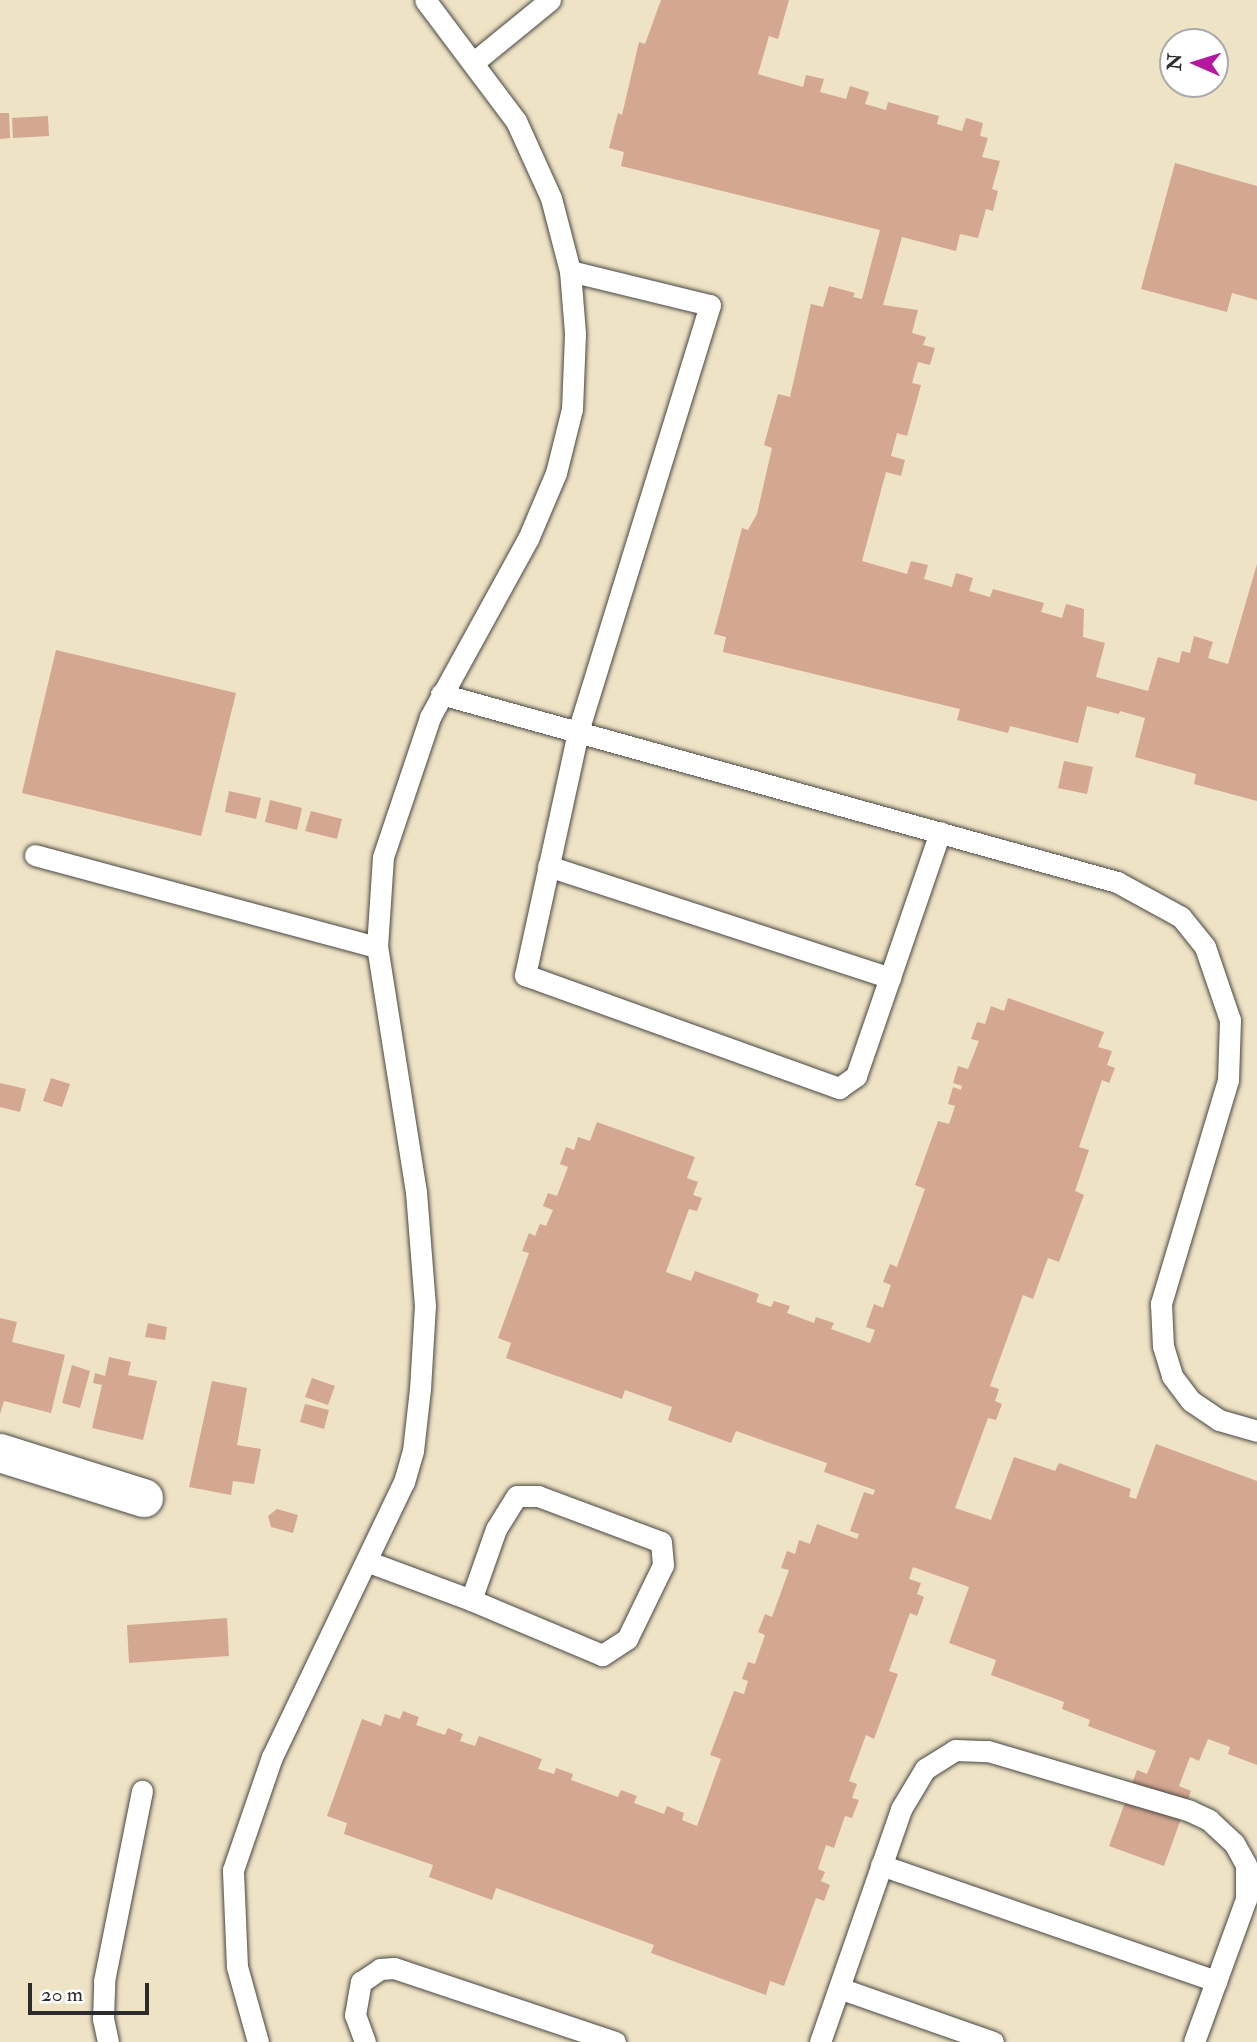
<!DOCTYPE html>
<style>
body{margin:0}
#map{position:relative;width:1257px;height:2042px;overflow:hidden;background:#efe3c5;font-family:"IM FELL Double Pica",serif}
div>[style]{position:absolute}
.building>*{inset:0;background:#d4a791}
.roads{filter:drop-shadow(0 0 2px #484742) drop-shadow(0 0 2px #484742)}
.lane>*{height:21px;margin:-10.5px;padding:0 10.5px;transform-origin:10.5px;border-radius:10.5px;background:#fff}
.street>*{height:38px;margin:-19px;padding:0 19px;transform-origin:19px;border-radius:19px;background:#fff}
span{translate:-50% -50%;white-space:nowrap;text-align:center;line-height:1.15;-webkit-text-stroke:5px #fff;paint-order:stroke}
.north{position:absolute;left:1159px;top:28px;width:70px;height:70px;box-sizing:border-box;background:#fff;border:2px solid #aaa;border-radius:50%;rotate:273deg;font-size:19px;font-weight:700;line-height:28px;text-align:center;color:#2b2b2b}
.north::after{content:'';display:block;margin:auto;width:24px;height:32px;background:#b5179e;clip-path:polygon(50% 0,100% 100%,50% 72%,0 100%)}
.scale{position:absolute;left:28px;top:1983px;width:121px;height:32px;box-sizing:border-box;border:4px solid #2b2b2b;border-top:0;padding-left:9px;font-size:21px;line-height:24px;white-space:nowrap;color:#2b2b2b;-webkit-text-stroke:5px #fff;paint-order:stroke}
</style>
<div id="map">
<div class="building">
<i style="clip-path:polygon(661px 0,789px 0,778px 39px,769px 36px,758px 74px,803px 87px,806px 75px,824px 79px,820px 92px,846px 99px,850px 86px,869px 92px,865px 104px,886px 110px,888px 102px,939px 116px,937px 124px,962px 131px,966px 118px,983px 123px,980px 136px,988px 138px,982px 157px,1000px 161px,992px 189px,998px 191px,993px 211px,986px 209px,978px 238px,960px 234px,956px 251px,902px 237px,883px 305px,918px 310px,912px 333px,926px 337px,923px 345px,935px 348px,930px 365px,918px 362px,912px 383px,921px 385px,907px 436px,897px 433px,891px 456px,905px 460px,901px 476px,886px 472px,862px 561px,907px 574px,911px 561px,928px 565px,924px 579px,952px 587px,956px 573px,973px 578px,969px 591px,990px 597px,993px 589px,1044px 603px,1041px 612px,1062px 618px,1066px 604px,1084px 609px,1083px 637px,1105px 643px,1096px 677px,1148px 691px,1158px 657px,1179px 663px,1182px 651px,1190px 653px,1194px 636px,1213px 642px,1208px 658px,1228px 664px,1257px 564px,1257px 801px,1194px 784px,1196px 774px,1135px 757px,1145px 718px,1120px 711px,1119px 714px,1087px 706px,1078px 743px,1010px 726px,1008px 733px,957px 720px,960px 709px,723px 652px,726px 637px,714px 634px,742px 528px,748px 530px,757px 514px,772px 448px,764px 445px,778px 394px,790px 397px,811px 304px,823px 307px,829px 286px,855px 293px,853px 297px,862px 299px,880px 230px,621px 166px,624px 152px,609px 148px,618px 113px,622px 115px,639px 42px,645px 44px)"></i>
<i style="clip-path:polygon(0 113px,9px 113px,10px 138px,0 139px)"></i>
<i style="clip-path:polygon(48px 116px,49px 136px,13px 138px,12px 118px)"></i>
<i style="clip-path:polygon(1175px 163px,1257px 186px,1257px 300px,1232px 293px,1227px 312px,1141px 289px)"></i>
<i style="clip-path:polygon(56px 650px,236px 693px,201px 836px,22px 793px)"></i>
<i style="clip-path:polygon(1064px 761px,1093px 767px,1087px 794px,1058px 788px)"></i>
<i style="clip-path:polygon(229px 791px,261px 798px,256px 819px,225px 812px)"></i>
<i style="clip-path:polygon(270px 800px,302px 808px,297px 830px,265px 822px)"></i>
<i style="clip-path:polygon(311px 811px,342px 819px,337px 839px,305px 831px)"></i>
<i style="clip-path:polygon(1008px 998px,1104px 1032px,1098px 1047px,1112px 1051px,1107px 1065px,1115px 1068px,1109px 1083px,1102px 1080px,1079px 1147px,1089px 1150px,1075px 1191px,1084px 1195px,1059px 1262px,1048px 1258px,1033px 1299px,1023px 1295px,990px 1386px,999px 1389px,995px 1401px,1002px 1404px,996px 1420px,988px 1418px,955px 1508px,991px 1520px,1014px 1457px,1055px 1471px,1059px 1463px,1131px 1489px,1129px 1497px,1136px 1499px,1156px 1444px,1257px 1481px,1257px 1765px,1228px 1754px,1230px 1747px,1208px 1739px,1199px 1761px,1190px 1757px,1179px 1786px,1191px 1791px,1164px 1866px,1109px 1846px,1137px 1770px,1147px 1774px,1156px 1751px,1088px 1726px,1090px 1720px,1062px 1709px,1064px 1702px,991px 1675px,996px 1660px,949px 1643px,969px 1587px,913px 1567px,909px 1579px,921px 1583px,917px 1594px,924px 1597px,917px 1616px,910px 1613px,889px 1671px,898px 1674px,874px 1739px,866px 1735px,849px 1781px,857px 1784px,852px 1798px,859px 1800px,852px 1818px,845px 1816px,834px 1848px,826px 1845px,818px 1869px,825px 1872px,821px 1881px,830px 1885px,824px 1901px,816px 1898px,784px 1986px,770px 1981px,766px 1995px,651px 1953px,654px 1945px,496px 1888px,492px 1900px,429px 1877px,433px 1865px,344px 1834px,347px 1823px,327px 1816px,362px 1719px,381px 1726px,385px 1714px,400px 1719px,403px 1711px,419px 1717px,416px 1725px,445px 1735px,448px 1728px,463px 1734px,460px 1741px,475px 1746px,479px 1736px,542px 1759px,538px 1769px,554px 1774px,556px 1768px,573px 1774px,571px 1780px,618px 1797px,621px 1790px,637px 1796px,634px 1803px,664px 1814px,667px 1806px,684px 1813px,682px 1820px,697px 1826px,721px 1759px,710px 1755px,734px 1691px,744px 1694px,748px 1681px,742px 1679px,748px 1662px,755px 1664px,765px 1635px,758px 1632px,765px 1614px,772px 1617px,789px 1570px,781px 1568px,787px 1551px,795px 1554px,799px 1540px,810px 1544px,817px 1524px,857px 1539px,859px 1534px,850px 1531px,864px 1492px,873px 1495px,875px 1490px,824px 1472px,827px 1463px,736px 1431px,731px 1443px,668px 1420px,672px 1407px,625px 1390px,622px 1399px,506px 1358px,511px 1343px,498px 1338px,529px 1253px,522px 1251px,529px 1233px,535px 1236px,540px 1224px,546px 1226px,553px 1210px,543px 1206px,548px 1193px,557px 1196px,568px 1167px,560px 1164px,566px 1147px,574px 1150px,578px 1137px,590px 1141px,597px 1122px,695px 1157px,687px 1178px,698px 1182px,693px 1195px,702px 1198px,697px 1211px,689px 1209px,666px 1272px,691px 1281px,695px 1271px,759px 1294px,756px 1302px,771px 1307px,774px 1301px,790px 1306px,787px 1313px,814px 1323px,816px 1317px,834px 1323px,831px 1329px,870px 1343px,875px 1330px,866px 1327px,874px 1304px,883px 1308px,891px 1285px,883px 1282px,890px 1264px,897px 1267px,925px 1189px,915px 1185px,938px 1121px,949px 1124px,955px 1106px,948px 1104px,953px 1087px,961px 1090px,962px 1086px,953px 1083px,958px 1066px,968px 1069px,979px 1041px,971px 1039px,977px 1022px,985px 1024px,991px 1006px,1004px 1011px)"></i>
<i style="clip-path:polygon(51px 1078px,70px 1084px,62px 1107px,43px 1101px)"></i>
<i style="clip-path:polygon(0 1083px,26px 1089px,20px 1112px,0 1107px)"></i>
<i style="clip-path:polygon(0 1318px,17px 1322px,12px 1342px,65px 1355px,51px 1413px,4px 1401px,0 1414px)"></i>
<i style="clip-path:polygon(148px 1323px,167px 1327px,165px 1340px,145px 1337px)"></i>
<i style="clip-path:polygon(109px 1357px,131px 1362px,128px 1375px,157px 1381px,143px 1440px,92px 1428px,102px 1385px,93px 1383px,95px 1373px,105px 1376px)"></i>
<i style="clip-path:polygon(72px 1365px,90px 1371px,80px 1408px,62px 1403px)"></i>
<i style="clip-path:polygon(312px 1378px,335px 1386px,328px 1405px,305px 1397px)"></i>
<i style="clip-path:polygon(212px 1381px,247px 1388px,237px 1445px,261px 1449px,254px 1484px,233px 1481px,231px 1495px,189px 1487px)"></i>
<i style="clip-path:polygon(305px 1404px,329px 1410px,324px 1429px,300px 1422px)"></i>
<i style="clip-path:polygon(277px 1509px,298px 1515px,293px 1533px,271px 1527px,268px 1516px)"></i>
<i style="clip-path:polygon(227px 1618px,229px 1656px,129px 1663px,127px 1625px)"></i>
</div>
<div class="roads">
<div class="lane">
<i style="left:474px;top:62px;width:98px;rotate:-39.2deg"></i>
<i style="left:570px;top:271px;width:144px;rotate:13.7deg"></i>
<i style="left:710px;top:305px;width:447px;rotate:107.2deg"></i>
<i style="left:578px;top:732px;width:249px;rotate:102.3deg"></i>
<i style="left:525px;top:975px;width:334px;rotate:19.8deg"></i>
<i style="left:839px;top:1088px;width:21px;rotate:-35deg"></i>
<i style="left:856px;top:1076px;width:258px;rotate:-71deg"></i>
<i style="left:441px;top:694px;width:702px;rotate:15.54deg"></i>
<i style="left:1117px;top:882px;width:73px;rotate:28.7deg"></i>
<i style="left:1181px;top:917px;width:38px;rotate:51deg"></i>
<i style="left:1205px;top:947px;width:77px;rotate:71.1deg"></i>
<i style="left:1230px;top:1020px;width:60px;rotate:91.9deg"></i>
<i style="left:1228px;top:1080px;width:234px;rotate:106.7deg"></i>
<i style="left:1161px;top:1304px;width:42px;rotate:87.3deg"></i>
<i style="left:1163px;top:1346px;width:31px;rotate:73deg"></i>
<i style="left:1172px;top:1376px;width:31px;rotate:53deg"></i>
<i style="left:1191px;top:1401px;width:34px;rotate:34deg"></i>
<i style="left:1219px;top:1420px;width:40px;rotate:16deg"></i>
<i style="left:35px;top:855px;width:354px;rotate:15.1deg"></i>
<i style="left:548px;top:866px;width:360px;rotate:18.1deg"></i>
<i style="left:517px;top:1496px;width:21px"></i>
<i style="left:538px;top:1496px;width:131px;rotate:20.5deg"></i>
<i style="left:661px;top:1542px;width:23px;rotate:85deg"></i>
<i style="left:663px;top:1565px;width:82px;rotate:115.9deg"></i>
<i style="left:627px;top:1639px;width:30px;rotate:147deg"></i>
<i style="left:602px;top:1655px;width:142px;rotate:-157.2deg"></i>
<i style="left:471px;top:1600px;width:75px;rotate:-70.6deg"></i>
<i style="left:496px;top:1529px;width:39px;rotate:-58deg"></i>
<i style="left:369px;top:1562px;width:109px;rotate:20.4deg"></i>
<i style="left:881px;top:1865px;width:355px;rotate:19.1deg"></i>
<i style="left:839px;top:1988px;width:163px;rotate:19.3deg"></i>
<i style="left:108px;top:2042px;width:24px;rotate:-102deg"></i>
<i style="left:103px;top:2019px;width:38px;rotate:-88deg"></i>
<i style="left:104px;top:1981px;width:194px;rotate:-78.7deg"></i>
<i style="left:258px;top:2042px;width:78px;rotate:-105.6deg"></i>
<i style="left:237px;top:1967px;width:97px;rotate:-92.4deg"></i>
<i style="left:233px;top:1870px;width:120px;rotate:-71deg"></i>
<i style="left:272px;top:1757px;width:305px;rotate:-64.4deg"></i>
<i style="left:404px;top:1482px;width:32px;rotate:-74deg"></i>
<i style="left:413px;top:1451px;width:62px;rotate:-83.6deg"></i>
<i style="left:420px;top:1389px;width:83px;rotate:-86.6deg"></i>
<i style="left:425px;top:1306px;width:114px;rotate:-94.5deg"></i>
<i style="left:416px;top:1192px;width:248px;rotate:-99deg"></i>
<i style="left:377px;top:947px;width:90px;rotate:-86.2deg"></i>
<i style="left:383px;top:857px;width:148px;rotate:-71.4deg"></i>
<i style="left:430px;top:717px;width:203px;rotate:-61.2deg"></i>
<i style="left:528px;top:539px;width:72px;rotate:-67deg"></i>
<i style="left:556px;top:473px;width:66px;rotate:-76deg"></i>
<i style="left:572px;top:409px;width:76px;rotate:-87.7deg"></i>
<i style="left:575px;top:333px;width:62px;rotate:-94.6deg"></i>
<i style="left:570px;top:271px;width:75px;rotate:-104.6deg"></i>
<i style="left:551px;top:198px;width:85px;rotate:-114.4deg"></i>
<i style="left:516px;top:121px;width:151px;rotate:-126.9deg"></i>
<i style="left:365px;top:2042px;width:29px;rotate:-110deg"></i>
<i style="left:355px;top:2015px;width:34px;rotate:-80deg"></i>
<i style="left:361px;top:1982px;width:23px;rotate:-34deg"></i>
<i style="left:380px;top:1969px;width:14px;rotate:-4deg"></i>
<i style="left:394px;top:1968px;width:233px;rotate:18.5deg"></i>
<i style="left:820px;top:2042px;width:247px;rotate:-70.8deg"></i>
<i style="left:901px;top:1809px;width:47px;rotate:-59deg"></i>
<i style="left:925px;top:1769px;width:36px;rotate:-32deg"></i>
<i style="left:955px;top:1750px;width:33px;rotate:2deg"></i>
<i style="left:988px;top:1751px;width:211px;rotate:16.5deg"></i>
<i style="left:1190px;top:1811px;width:21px;rotate:25deg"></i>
<i style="left:1209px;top:1820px;width:34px;rotate:43deg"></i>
<i style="left:1234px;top:1843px;width:25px;rotate:61deg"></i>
<i style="left:1246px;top:1865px;width:34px;rotate:90deg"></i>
<i style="left:1246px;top:1899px;width:152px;rotate:110deg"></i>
</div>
<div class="street">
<i style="left:0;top:1453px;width:151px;rotate:17.4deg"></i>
</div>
</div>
<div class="north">N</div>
<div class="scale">20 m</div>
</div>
